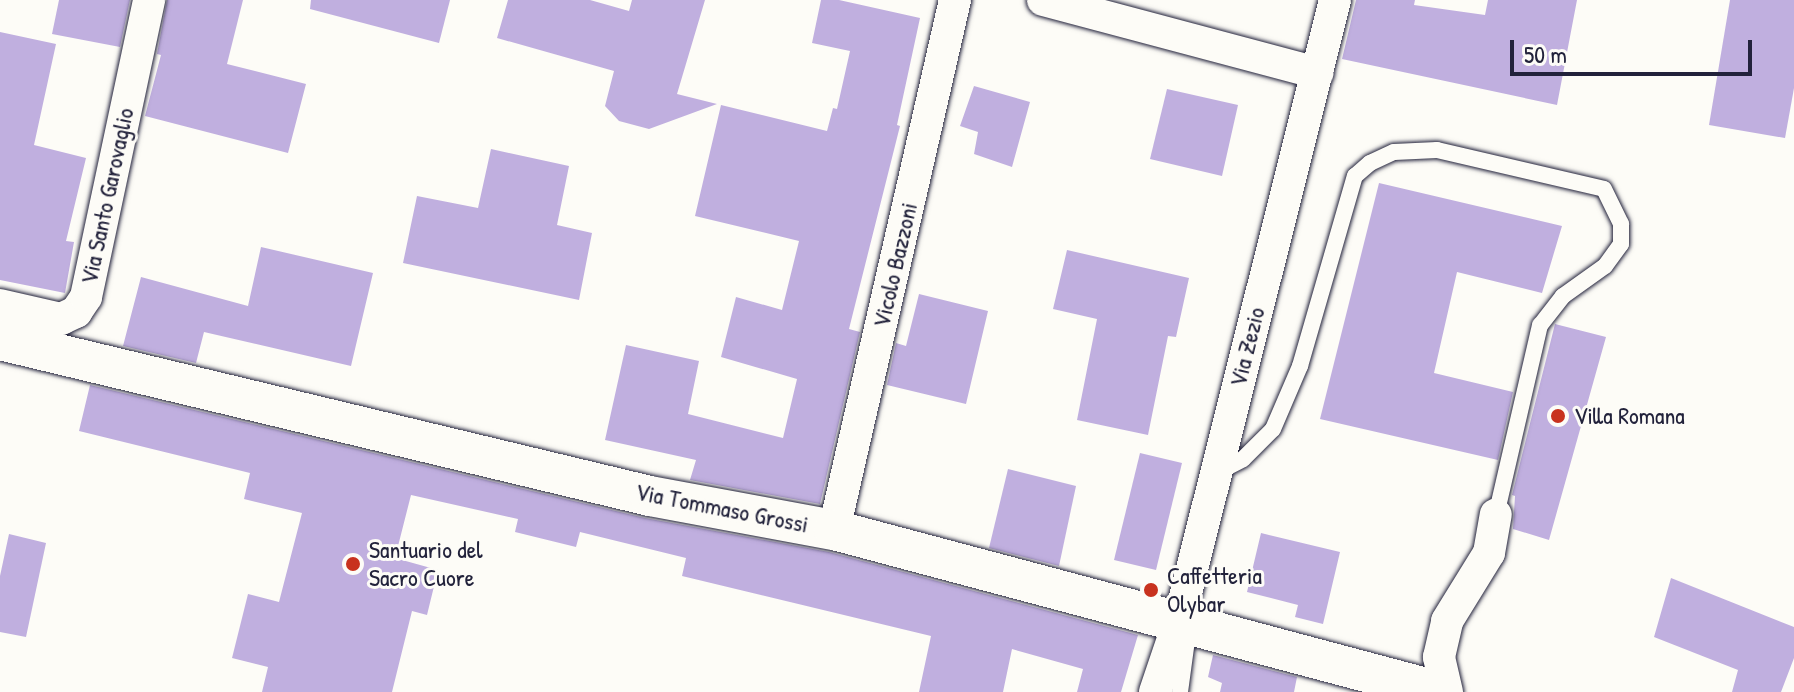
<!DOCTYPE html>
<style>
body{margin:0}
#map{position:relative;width:1794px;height:692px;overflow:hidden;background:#fdfcf7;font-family:"Patrick Hand",sans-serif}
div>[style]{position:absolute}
.building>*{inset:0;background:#c0afdf}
.roads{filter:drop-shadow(0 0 2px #22223b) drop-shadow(0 0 2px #22223b)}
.service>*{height:16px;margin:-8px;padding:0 8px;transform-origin:8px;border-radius:8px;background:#fdfcf7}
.minor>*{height:32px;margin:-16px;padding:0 16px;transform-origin:16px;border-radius:16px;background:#fdfcf7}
.tertiary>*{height:40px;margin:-20px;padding:0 20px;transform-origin:20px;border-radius:20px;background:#fdfcf7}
.dots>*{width:22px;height:22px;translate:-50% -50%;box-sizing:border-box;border:4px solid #fdfcf7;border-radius:50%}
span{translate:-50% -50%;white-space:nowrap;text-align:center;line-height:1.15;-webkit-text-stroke:6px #fdfcf7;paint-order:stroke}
.street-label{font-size:24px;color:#22223b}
.poi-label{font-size:24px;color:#22223b}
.left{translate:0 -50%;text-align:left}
.scale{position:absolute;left:1510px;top:40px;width:242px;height:36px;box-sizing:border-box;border:4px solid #22223b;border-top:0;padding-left:10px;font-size:24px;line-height:28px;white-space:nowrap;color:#22223b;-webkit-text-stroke:6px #fdfcf7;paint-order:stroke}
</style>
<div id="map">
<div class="building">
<i style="clip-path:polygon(59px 0,130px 0,120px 47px,52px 34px)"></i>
<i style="clip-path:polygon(167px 0,243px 0,227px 64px,306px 84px,288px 153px,145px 116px,161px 55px,157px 54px)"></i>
<i style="clip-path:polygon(311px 0,450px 0,439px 43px,310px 9px)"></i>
<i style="clip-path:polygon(508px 0,590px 0,629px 11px,632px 0,705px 0,677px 94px,717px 104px,649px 129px,619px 121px,605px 106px,614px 71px,497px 38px)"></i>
<i style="clip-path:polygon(821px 0,839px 0,920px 18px,897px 125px,900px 126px,849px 329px,860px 332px,820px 504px,690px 480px,696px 460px,605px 440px,626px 345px,699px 361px,688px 414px,783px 438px,797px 379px,721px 357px,736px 297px,782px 310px,799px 241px,695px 216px,721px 105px,827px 131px,833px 108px,837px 109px,850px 51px,812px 43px)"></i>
<i style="clip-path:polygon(1356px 0,1415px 0,1414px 5px,1485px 15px,1488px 0,1577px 0,1557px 105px,1342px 59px)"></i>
<i style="clip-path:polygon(1730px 0,1794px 0,1794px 88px,1785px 138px,1709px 125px)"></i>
<i style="clip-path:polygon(0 32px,56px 44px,34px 145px,86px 158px,66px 241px,74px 242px,65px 293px,0 280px)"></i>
<i style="clip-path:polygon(974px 86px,1030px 102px,1012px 167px,974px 154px,978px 132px,960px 126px)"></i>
<i style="clip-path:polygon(1167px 89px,1238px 105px,1222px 176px,1150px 159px)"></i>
<i style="clip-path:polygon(491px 149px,569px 166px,557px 225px,592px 233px,579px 300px,403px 263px,417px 196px,478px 208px)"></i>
<i style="clip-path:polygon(1379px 183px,1562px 226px,1542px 293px,1457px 272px,1434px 373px,1513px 392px,1498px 460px,1320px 419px)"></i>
<i style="clip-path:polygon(261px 247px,373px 273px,351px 366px,204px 332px,196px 363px,123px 346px,141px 277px,248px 306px)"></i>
<i style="clip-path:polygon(1067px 250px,1189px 278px,1176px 337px,1168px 336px,1148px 435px,1077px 420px,1097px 319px,1053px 309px)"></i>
<i style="clip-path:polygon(919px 294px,988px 311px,966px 404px,887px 385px,896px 343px,906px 346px)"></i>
<i style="clip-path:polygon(1555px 324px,1606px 337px,1549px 540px,1513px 529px,1515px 496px,1512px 495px)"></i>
<i style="clip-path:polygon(90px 385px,645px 518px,829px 552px,1138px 635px,1121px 692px,1077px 692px,1083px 669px,1012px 649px,1003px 692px,919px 692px,931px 636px,682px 576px,686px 558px,580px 532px,576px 547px,515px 532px,518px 519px,411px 495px,395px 558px,438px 570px,427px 615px,412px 611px,392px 692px,262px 692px,268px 667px,232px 658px,248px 594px,279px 602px,302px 513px,244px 499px,250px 473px,79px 431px)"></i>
<i style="clip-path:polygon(1140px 453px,1182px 463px,1156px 570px,1114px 560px)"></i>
<i style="clip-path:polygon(1008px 469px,1076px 486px,1059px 566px,989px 548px)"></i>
<i style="clip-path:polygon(1261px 533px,1340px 552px,1323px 624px,1295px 617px,1298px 605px,1247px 592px)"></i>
<i style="clip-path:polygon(9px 534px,46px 543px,26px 637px,0 632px,0 576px)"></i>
<i style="clip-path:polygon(1671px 578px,1794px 627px,1794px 658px,1781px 692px,1732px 692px,1738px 670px,1654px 637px)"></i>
<i style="clip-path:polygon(1213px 655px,1297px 677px,1294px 692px,1220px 692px,1222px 683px,1208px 677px)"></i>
</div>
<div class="roads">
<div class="service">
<i style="left:1216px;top:473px;width:30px;rotate:-27deg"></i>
<i style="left:1243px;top:459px;width:42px;rotate:-45deg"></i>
<i style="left:1273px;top:429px;width:69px;rotate:-66.8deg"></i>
<i style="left:1300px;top:366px;width:198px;rotate:-73.9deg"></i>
<i style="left:1355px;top:176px;width:20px;rotate:-41deg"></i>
<i style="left:1370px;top:163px;width:26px;rotate:-25deg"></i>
<i style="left:1394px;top:152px;width:43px;rotate:-2.7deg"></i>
<i style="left:1437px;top:150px;width:171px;rotate:13.1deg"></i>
<i style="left:1604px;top:189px;width:39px;rotate:64deg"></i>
<i style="left:1621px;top:224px;width:20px;rotate:90deg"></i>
<i style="left:1621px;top:244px;width:27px;rotate:126deg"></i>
<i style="left:1605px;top:266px;width:52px;rotate:144.5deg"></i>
<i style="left:1563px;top:296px;width:37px;rotate:128deg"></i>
<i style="left:1540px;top:325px;width:195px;rotate:103deg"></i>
<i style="left:1180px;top:692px;width:60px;rotate:-82.3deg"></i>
</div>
<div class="minor">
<i style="left:1043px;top:0;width:284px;rotate:14.9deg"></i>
<i style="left:0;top:305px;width:63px;rotate:12.9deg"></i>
<i style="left:61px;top:319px;width:17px;rotate:-25deg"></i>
<i style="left:76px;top:312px;width:18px;rotate:-56deg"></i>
<i style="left:86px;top:297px;width:304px;rotate:-78deg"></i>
<i style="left:834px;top:530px;width:544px;rotate:-77.14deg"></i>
<i style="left:1155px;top:692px;width:75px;rotate:-71.3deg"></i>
<i style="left:1179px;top:621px;width:640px;rotate:-75.9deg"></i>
<i style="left:1447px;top:692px;width:36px;rotate:-103deg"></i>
<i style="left:1439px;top:657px;width:37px;rotate:-77deg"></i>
<i style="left:1447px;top:621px;width:80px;rotate:-58.3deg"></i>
<i style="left:1489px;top:553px;width:39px;rotate:-80deg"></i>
</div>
<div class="tertiary">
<i style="left:0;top:340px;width:668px;rotate:13.5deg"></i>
<i style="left:650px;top:496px;width:187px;rotate:10.5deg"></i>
<i style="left:834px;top:530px;width:628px;rotate:14.94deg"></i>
</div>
</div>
<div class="dots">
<i style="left:1558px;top:416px;background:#c8321e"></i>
<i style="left:353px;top:564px;background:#c8321e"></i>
<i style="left:1151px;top:590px;background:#c8321e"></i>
</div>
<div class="street-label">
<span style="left:107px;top:196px;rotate:-78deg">Via Santo Garovaglio</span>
<span style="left:895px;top:265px;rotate:-77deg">Vicolo Bazzoni</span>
<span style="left:1247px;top:347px;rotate:-76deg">Via Zezio</span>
<span style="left:722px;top:508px;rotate:11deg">Via Tommaso Grossi</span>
</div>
<div class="poi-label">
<span class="left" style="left:1574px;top:416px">Villa Romana</span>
<span class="left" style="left:369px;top:564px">Santuario del<br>Sacro Cuore</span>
<span class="left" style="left:1167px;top:590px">Caffetteria<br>Olybar</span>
</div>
<div class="scale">50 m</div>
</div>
